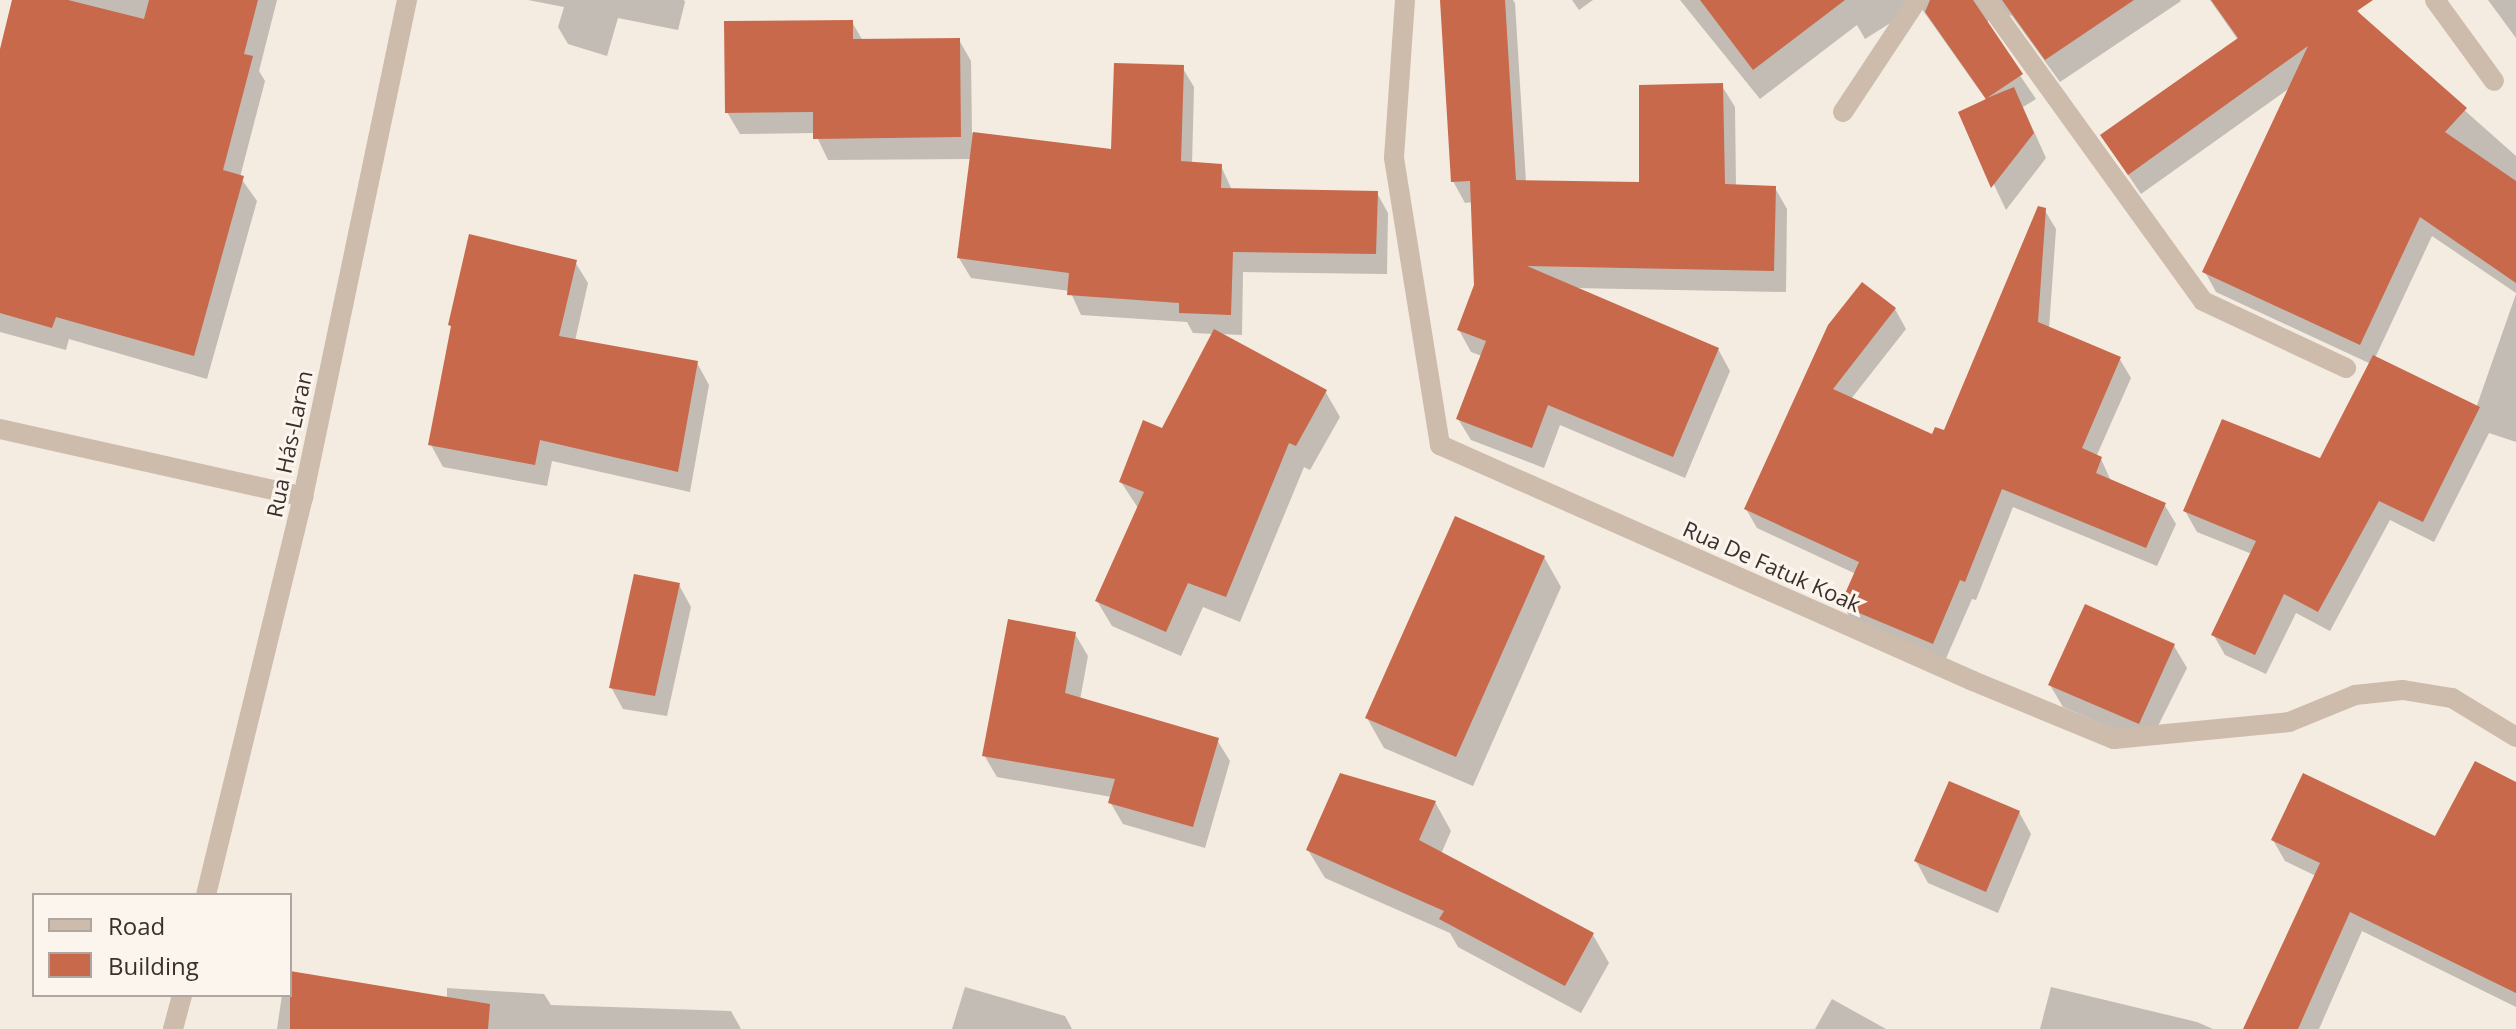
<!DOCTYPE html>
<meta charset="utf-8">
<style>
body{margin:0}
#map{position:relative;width:2516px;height:1029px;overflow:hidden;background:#f4ebe1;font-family:"Open Sans",sans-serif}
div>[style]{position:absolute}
.shadow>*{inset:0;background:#0003}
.building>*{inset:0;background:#c8694b}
.street>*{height:20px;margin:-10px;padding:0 10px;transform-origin:10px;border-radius:10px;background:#cdbbac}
span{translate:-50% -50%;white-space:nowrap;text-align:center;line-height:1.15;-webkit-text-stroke:6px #fbf5ee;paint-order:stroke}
.street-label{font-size:22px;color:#3b302b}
.legend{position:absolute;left:32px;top:893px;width:260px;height:104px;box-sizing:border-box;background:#fbf5ee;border:2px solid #aea6a0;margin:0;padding:10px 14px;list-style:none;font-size:24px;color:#3b302b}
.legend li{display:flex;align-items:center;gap:16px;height:40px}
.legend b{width:40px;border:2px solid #aea6a0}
</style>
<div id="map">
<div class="shadow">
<i style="clip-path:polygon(15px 0,277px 0,259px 71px,265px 81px,240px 177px,257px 201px,207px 379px,69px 339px,66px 350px,0 332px,0 57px)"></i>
<i style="clip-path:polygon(528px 0,684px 0,685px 2px,678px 30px,618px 18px,607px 56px,568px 44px,558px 27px,564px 7px)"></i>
<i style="clip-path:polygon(1442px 0,1513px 0,1515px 3px,1526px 182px,1641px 184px,1722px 86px,1735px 107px,1736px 187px,1775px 188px,1787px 209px,1786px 292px,1574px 288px,1718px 349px,1730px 371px,1685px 478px,1560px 425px,1544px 468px,1471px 440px,1458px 419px,1482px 356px,1471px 352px,1459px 330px,1476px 285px,1473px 202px,1465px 203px,1453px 181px)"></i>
<i style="clip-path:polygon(1572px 0,1593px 0,1579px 10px)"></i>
<i style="clip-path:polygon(1680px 0,2180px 0,2181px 1px,2060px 82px,2012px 16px,2000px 11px,1991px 14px,1986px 26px,2036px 99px,2023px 107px,2046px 158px,2006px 210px,1960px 113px,1987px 101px,1919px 5px,1865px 39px,1857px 25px,1760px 99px)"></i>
<i style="clip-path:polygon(2210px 0,2351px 0,2366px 23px,2516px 156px,2516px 293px,2432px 236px,2375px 358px,2476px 408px,2516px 294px,2516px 442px,2489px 433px,2434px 542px,2390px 520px,2330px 631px,2296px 613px,2266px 674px,2225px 655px,2213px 634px,2252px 554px,2197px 532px,2185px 511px,2321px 460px,2371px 364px,2216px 292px,2205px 272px,2291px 87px,2141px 194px,2102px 136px,2238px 40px)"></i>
<i style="clip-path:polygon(2488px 0,2516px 0,2516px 38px)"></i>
<i style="clip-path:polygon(852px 22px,863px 41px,959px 40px,971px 61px,972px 133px,1113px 152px,1182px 67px,1194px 87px,1192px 164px,1221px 166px,1232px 190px,1377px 193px,1388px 213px,1387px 274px,1243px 272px,1242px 335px,1219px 334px,1325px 391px,1340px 417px,1310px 470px,1304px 467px,1240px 622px,1203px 607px,1181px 656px,1112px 626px,1097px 601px,1138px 508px,1121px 482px,1163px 430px,1214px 334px,1193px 333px,1187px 322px,1081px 315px,1070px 291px,971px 278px,959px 258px,972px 159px,828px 160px,815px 133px,740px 134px,727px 112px)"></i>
<i style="clip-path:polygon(2044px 209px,2056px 229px,2049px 329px,2119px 358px,2131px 378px,2096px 457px,2101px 459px,2111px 481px,2164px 504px,2176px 524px,2157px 566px,2013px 507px,1976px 600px,1972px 599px,1944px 663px,1854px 624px,1842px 604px,1856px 574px,1757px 528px,1746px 509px,1830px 326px,1895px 309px,1906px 329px,1851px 399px,1933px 437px,1945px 433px)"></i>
<i style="clip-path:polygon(575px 262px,588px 283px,575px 341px,697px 363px,709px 385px,690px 492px,552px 461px,547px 486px,443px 467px,431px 445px,453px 330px,450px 325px)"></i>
<i style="clip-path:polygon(1544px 557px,1561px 587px,1473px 786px,1384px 748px,1367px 718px)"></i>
<i style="clip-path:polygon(679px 585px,691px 607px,667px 716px,623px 709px,611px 687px)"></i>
<i style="clip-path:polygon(1075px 634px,1088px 656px,1080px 700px,1217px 740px,1230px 761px,1205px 848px,1123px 824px,1110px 802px,1112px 797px,997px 777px,984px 755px)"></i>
<i style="clip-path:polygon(2174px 646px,2187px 668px,2149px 744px,2063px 707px,2050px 685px)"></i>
<i style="clip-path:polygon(2516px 784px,2516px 1007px,2362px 931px,2319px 1029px,2246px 1029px,2316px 876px,2285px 861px,2273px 840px,2436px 838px)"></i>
<i style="clip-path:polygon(1435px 802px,1451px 831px,1441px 854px,1593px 935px,1609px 963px,1581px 1013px,1458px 947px,1450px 933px,1325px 878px,1308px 850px)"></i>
<i style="clip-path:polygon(2019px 812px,2031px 834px,1998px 913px,1928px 883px,1916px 861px)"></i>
<i style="clip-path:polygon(290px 973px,447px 998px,447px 988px,544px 994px,551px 1005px,731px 1011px,741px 1029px,277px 1029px,282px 995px,290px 995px)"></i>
<i style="clip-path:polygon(965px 987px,1065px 1016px,1072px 1029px,952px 1029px)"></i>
<i style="clip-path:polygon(2051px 987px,2197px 1022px,2213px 1029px,2040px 1029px)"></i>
<i style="clip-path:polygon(1832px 999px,1886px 1029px,1815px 1029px)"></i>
</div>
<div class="building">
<i style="clip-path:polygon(12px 0,68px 0,144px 19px,149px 0,258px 0,244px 54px,253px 56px,223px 170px,244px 176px,194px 356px,56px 317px,52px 328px,0 313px,0 49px)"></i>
<i style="clip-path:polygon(1440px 0,1505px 0,1516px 180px,1639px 182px,1639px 85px,1723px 83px,1725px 184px,1776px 186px,1774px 271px,1527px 266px,1719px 348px,1673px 457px,1548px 405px,1532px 448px,1456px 419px,1486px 341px,1457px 330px,1474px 285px,1470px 181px,1451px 182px)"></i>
<i style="clip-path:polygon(1700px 0,1845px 0,1753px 70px)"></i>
<i style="clip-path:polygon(1930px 0,1973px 0,2023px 74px,1987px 98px,2014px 87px,2034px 133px,1991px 188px,1958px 112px,1986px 99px,1925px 12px)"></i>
<i style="clip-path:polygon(2002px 0,2134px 0,2045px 60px)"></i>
<i style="clip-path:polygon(2211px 0,2373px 0,2357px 11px,2467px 108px,2445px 132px,2516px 181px,2516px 283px,2420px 217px,2360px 345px,2202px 272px,2308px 46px,2128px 175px,2100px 135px,2238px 38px)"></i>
<i style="clip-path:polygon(853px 20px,853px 39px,960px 38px,961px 137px,813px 139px,813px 112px,725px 113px,724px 21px)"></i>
<i style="clip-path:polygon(1114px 63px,1184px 65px,1181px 161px,1222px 164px,1221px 188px,1378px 191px,1376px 254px,1233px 252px,1231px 315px,1179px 313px,1179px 303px,1067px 295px,1069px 273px,957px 258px,973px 132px,1111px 149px)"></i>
<i style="clip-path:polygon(2038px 206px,2046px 208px,2038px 322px,2121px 357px,2082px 448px,2102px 457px,2096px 473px,2166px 503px,2146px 548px,2002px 489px,1965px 582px,1960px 580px,1933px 644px,1840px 605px,1859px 562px,1744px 509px,1828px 325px,1862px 282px,1896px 308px,1833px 389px,1932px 434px,1935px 427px,1944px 430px)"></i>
<i style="clip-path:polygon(469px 234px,577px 260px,559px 336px,698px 361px,678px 472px,540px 440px,535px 465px,428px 445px,451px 326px,448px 325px)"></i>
<i style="clip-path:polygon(1214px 329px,1327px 390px,1296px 446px,1289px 443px,1226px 597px,1188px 583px,1166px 632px,1095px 601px,1144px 492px,1119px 482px,1143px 420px,1162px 428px)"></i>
<i style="clip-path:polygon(2373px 355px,2480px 407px,2423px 522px,2379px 501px,2318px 612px,2284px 594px,2255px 655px,2211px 635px,2256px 541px,2183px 511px,2222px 419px,2320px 458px)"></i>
<i style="clip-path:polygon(1455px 516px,1545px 556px,1456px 757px,1365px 718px)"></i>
<i style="clip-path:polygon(634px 574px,680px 583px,655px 696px,609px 688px)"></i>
<i style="clip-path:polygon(2085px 604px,2175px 644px,2139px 724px,2048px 685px)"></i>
<i style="clip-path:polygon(1008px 619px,1076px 632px,1065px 693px,1219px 738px,1193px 827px,1108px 803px,1115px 779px,982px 756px)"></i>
<i style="clip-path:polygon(2475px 761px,2516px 782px,2516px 993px,2350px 912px,2298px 1029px,2243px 1029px,2320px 863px,2271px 840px,2303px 773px,2435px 836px)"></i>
<i style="clip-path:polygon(1340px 773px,1436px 801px,1419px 840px,1594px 933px,1565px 986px,1439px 919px,1444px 911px,1306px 850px)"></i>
<i style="clip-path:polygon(1949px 781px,2020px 811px,1986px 892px,1914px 861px)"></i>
<i style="clip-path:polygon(290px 971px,490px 1004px,488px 1029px,290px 1029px)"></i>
</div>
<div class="street">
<i style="left:1405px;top:0;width:158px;rotate:94deg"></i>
<i style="left:1394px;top:158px;width:291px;rotate:80.9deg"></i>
<i style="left:1440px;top:445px;width:583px;rotate:23.88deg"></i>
<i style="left:1973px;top:681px;width:152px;rotate:22.4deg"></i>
<i style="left:2114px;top:739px;width:176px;rotate:-5.5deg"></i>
<i style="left:2289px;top:722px;width:71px;rotate:-22.2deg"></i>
<i style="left:2355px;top:695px;width:48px;rotate:-5.9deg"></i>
<i style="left:2403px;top:690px;width:50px;rotate:9.3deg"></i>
<i style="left:2452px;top:698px;width:75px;rotate:31.4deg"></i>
<i style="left:1986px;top:0;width:371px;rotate:54.2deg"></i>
<i style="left:2203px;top:301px;width:158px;rotate:25.1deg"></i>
<i style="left:2435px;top:0;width:100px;rotate:53.9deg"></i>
<i style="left:1843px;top:112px;width:134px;rotate:-56.5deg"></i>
<i style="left:0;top:429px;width:311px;rotate:12.6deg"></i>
<i style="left:206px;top:895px;width:410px;rotate:-76.3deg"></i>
<i style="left:303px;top:497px;width:508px;rotate:-78.18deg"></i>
<i style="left:173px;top:1029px;width:35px;rotate:-75deg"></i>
</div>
<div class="street-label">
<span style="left:289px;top:444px;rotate:-78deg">Rua Hás-Laran</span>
<span style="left:1772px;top:566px;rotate:24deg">Rua De Fatuk Koak</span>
</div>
<ul class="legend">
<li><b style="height:10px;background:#cdbbac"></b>Road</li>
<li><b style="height:22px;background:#c8694b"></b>Building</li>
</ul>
</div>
